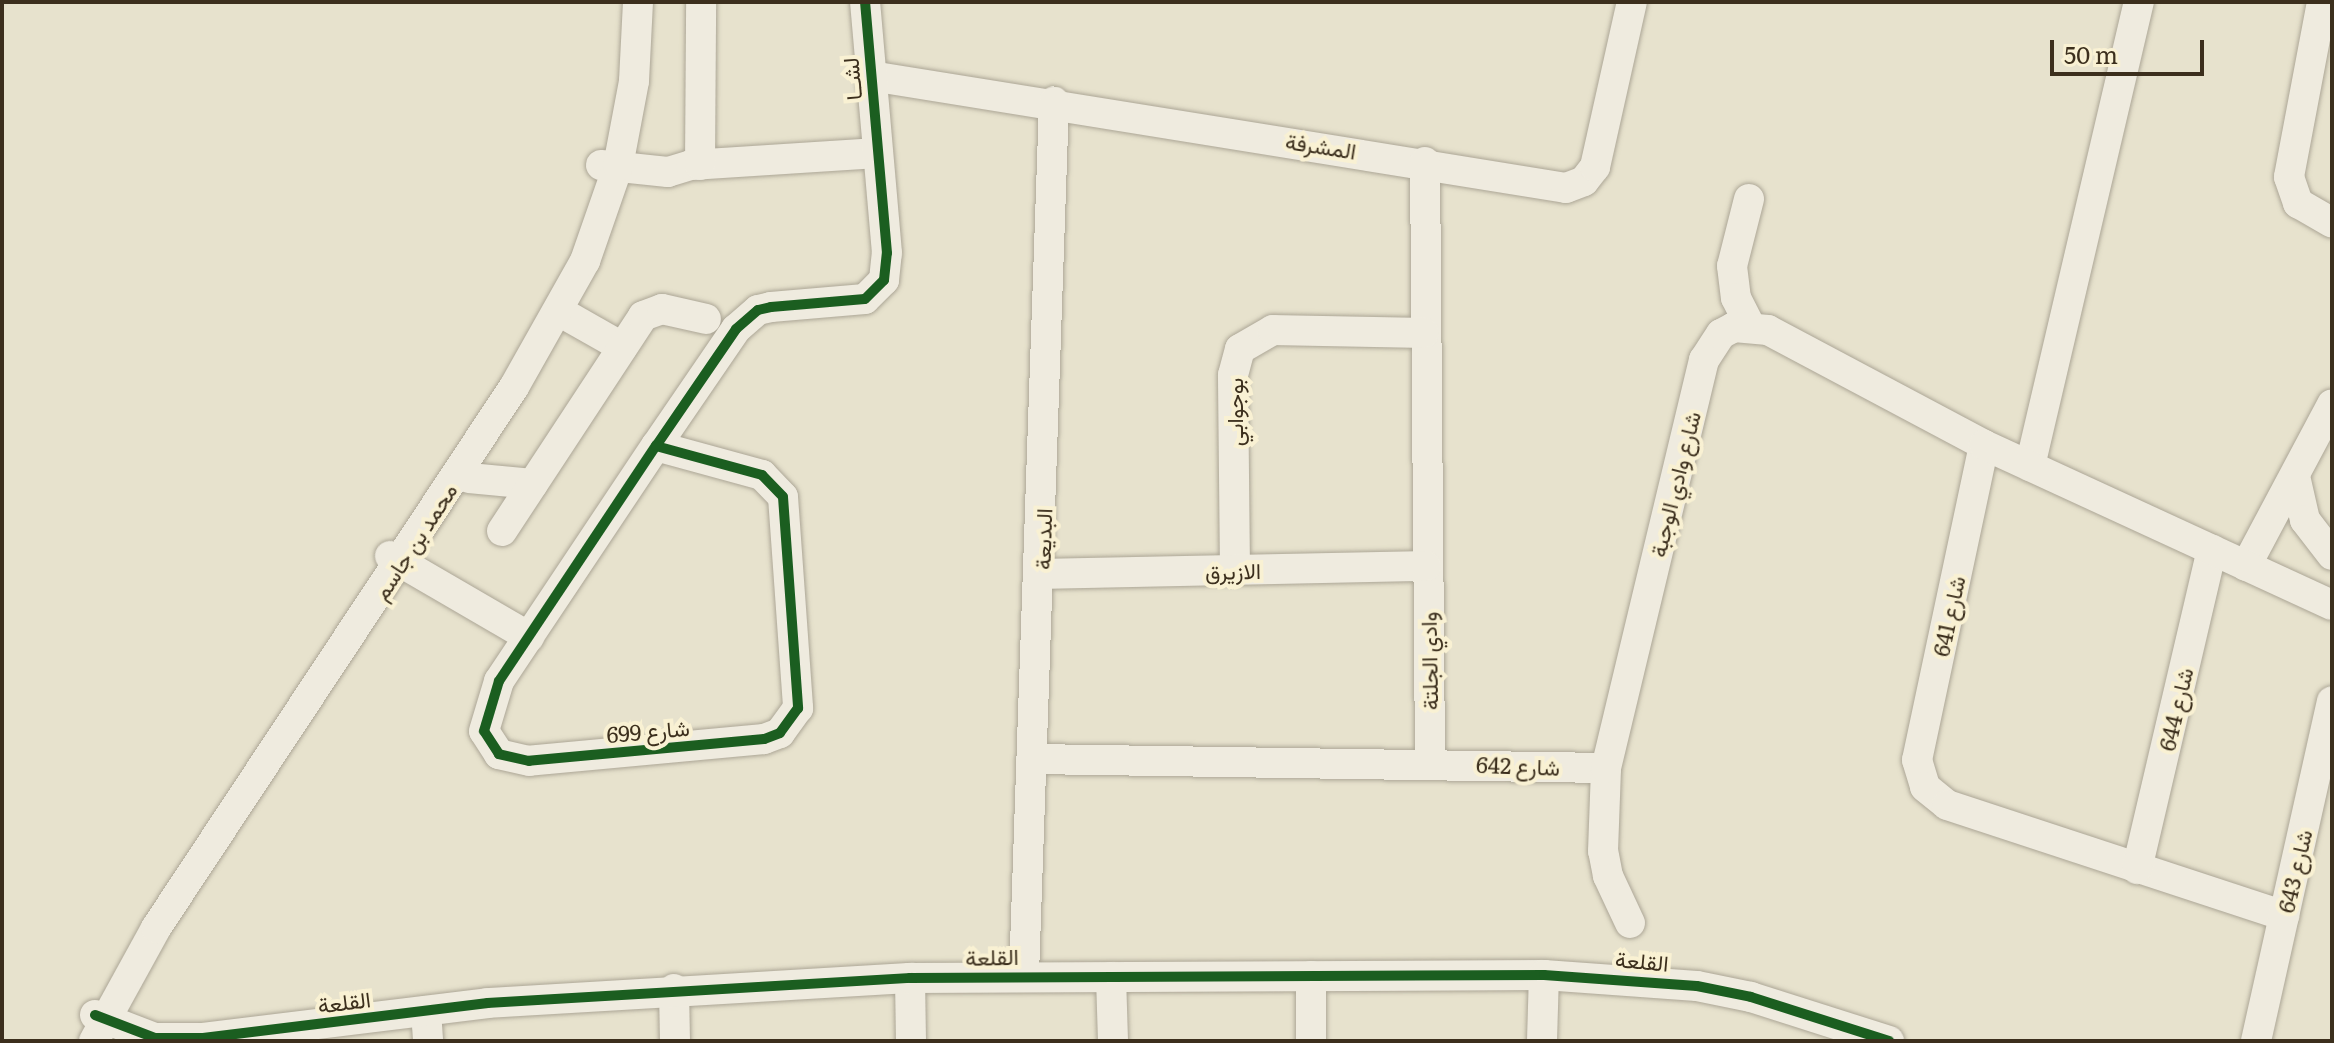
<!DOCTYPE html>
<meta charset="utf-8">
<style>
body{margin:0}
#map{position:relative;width:2334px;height:1043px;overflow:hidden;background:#e7e2cd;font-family:Literata,Vazirmatn,serif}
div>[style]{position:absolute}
.roads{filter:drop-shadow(0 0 2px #aca696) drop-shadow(0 0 2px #aca696)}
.minor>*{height:30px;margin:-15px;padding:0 15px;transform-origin:15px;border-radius:15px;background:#efebdf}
.cycleway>*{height:10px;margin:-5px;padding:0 5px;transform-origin:5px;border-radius:5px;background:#1b5e20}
span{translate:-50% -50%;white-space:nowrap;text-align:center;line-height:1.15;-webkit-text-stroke:8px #f9f1d3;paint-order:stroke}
.street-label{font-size:22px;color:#3c2f1d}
.frame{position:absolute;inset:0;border:4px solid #3c2f1d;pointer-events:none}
.scale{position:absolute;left:2050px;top:40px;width:154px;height:36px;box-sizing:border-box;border:4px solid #3c2f1d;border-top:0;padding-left:10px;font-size:24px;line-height:28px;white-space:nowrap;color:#3c2f1d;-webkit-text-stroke:6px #f9f1d3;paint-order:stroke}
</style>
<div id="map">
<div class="roads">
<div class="minor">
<i style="left:2322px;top:2px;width:178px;rotate:100.7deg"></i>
<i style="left:2289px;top:177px;width:28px;rotate:71deg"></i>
<i style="left:2298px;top:203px;width:39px;rotate:30deg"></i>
<i style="left:871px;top:76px;width:704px;rotate:9.15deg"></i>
<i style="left:1566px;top:188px;width:19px;rotate:-21deg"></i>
<i style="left:1584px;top:181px;width:18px;rotate:-52deg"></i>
<i style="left:1595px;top:167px;width:169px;rotate:-77.4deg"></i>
<i style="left:1425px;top:162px;width:600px;rotate:89.52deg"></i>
<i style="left:601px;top:165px;width:67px;rotate:6deg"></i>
<i style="left:668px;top:172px;width:24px;rotate:-17deg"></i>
<i style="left:691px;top:165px;width:187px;rotate:-3.7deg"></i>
<i style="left:700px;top:165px;width:163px;rotate:-89.6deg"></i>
<i style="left:1749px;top:199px;width:69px;rotate:104.2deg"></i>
<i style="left:1732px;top:266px;width:32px;rotate:83deg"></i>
<i style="left:1736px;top:298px;width:30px;rotate:63deg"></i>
<i style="left:571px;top:318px;width:59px;rotate:29.6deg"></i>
<i style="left:1984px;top:445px;width:322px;rotate:102deg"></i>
<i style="left:1917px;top:760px;width:28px;rotate:73deg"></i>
<i style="left:1925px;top:787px;width:28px;rotate:39deg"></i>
<i style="left:1947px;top:805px;width:355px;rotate:18.2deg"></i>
<i style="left:656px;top:446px;width:110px;rotate:15.3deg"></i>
<i style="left:762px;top:475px;width:30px;rotate:46deg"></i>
<i style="left:783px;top:497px;width:212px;rotate:85.9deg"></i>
<i style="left:798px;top:708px;width:31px;rotate:126deg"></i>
<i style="left:780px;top:733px;width:17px;rotate:159deg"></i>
<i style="left:764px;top:739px;width:236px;rotate:174.7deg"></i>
<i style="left:529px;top:761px;width:31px;rotate:-167deg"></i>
<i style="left:499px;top:754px;width:27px;rotate:-123deg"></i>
<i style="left:484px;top:731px;width:52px;rotate:-73.3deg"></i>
<i style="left:499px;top:681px;width:283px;rotate:-56.3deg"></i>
<i style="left:656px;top:446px;width:142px;rotate:-55.6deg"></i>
<i style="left:736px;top:329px;width:29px;rotate:-41deg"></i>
<i style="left:758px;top:310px;width:13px;rotate:-13deg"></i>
<i style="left:771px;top:307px;width:94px;rotate:-4.9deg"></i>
<i style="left:865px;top:299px;width:27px;rotate:-45deg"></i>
<i style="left:884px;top:280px;width:27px;rotate:-84deg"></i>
<i style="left:887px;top:253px;width:252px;rotate:-95deg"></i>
<i style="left:2030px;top:466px;width:477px;rotate:-76.8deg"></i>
<i style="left:2295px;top:476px;width:45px;rotate:77.2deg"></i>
<i style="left:2305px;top:520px;width:44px;rotate:52.4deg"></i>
<i style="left:469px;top:478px;width:64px;rotate:5.4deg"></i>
<i style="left:502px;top:531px;width:257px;rotate:-56.7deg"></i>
<i style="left:643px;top:316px;width:20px;rotate:-20deg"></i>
<i style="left:662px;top:309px;width:45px;rotate:12.8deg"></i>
<i style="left:390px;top:556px;width:161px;rotate:30.2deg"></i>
<i style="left:2246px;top:566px;width:183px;rotate:-62deg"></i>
<i style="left:1235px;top:570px;width:195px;rotate:-90.6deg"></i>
<i style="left:1233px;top:375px;width:27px;rotate:-75deg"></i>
<i style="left:1240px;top:349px;width:38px;rotate:-30deg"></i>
<i style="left:1273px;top:330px;width:151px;rotate:1.1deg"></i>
<i style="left:1041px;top:574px;width:385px;rotate:-1.2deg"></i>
<i style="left:1033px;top:759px;width:573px;rotate:0.9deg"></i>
<i style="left:2137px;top:869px;width:328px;rotate:-76.8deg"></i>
<i style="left:1630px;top:923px;width:52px;rotate:-115.1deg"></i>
<i style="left:1608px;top:876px;width:25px;rotate:-101deg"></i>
<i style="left:1603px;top:851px;width:83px;rotate:-87.9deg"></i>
<i style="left:1606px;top:768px;width:420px;rotate:-76.5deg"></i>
<i style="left:1704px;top:360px;width:31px;rotate:-57deg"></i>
<i style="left:1721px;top:334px;width:15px;rotate:-28deg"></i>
<i style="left:1734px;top:327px;width:34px;rotate:5deg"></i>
<i style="left:1768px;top:330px;width:245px;rotate:28deg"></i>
<i style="left:1984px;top:445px;width:383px;rotate:24.7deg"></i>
<i style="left:1024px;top:975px;width:874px;rotate:-88.03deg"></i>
<i style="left:1111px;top:977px;width:64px;rotate:88.2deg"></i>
<i style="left:910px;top:978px;width:63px;rotate:89.1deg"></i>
<i style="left:674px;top:989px;width:52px;rotate:88.9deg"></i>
<i style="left:426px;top:1011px;width:30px;rotate:86deg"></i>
<i style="left:95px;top:1015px;width:64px;rotate:21deg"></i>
<i style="left:155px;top:1038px;width:48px"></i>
<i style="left:203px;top:1038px;width:287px;rotate:-7deg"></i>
<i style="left:488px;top:1003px;width:423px;rotate:-3.4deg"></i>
<i style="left:910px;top:978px;width:634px;rotate:-0.27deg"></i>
<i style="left:1544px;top:975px;width:153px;rotate:4.1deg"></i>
<i style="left:1697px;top:986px;width:55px;rotate:11.5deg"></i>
<i style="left:1751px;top:997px;width:145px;rotate:17.7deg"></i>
<i style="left:94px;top:1041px;width:129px;rotate:-61.2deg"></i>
<i style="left:156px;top:928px;width:649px;rotate:-56.51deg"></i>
<i style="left:514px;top:387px;width:145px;rotate:-60.6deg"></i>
<i style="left:585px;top:261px;width:101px;rotate:-70.8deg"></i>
<i style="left:618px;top:166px;width:86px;rotate:-79.3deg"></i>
<i style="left:634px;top:81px;width:79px;rotate:-87.1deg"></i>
<i style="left:1311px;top:1041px;width:65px;rotate:-90deg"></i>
<i style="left:1542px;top:1041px;width:66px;rotate:-88.3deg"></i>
<i style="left:2256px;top:1041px;width:348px;rotate:-77.4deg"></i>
</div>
</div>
<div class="cycleway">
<i style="left:656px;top:446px;width:110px;rotate:15.3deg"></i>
<i style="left:762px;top:475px;width:30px;rotate:46deg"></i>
<i style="left:783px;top:497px;width:212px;rotate:85.9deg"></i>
<i style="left:798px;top:708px;width:31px;rotate:126deg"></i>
<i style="left:780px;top:733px;width:17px;rotate:159deg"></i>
<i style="left:764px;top:739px;width:236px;rotate:174.7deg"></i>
<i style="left:529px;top:761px;width:31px;rotate:-167deg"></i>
<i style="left:499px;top:754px;width:27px;rotate:-123deg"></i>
<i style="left:484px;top:731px;width:52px;rotate:-73.3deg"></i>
<i style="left:499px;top:681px;width:283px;rotate:-56.3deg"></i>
<i style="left:656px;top:446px;width:142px;rotate:-55.6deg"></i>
<i style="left:736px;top:329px;width:29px;rotate:-41deg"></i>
<i style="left:758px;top:310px;width:13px;rotate:-13deg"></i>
<i style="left:771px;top:307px;width:94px;rotate:-4.9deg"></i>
<i style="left:865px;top:299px;width:27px;rotate:-45deg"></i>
<i style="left:884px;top:280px;width:27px;rotate:-84deg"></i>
<i style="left:887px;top:253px;width:252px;rotate:-95deg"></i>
<i style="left:95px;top:1015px;width:64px;rotate:21deg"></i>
<i style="left:155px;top:1038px;width:48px"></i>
<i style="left:203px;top:1038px;width:287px;rotate:-7deg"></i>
<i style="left:488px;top:1003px;width:423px;rotate:-3.4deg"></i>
<i style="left:910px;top:978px;width:634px;rotate:-0.27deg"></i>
<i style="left:1544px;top:975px;width:153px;rotate:4.1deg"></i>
<i style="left:1697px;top:986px;width:55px;rotate:11.5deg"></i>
<i style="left:1751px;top:997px;width:145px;rotate:17.7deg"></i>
</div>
<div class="street-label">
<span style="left:851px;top:79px;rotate:-95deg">لشــا</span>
<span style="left:1321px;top:145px;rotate:9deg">المشرفة</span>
<span style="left:1234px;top:412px;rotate:-90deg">بوجوابي</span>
<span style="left:1674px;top:484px;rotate:-76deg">شارع وادي الوجبة</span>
<span style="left:1042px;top:539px;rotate:-88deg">البديعة</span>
<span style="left:414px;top:541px;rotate:-57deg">محمد بن جاسم</span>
<span style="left:1233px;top:570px;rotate:-1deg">الازيرق</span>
<span style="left:1948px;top:616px;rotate:-78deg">شارع 641</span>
<span style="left:1428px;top:661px;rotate:-91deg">وادي الجلتة</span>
<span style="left:2175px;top:709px;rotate:-77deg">شارع 644</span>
<span style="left:648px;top:730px;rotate:-5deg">شارع 699</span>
<span style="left:1518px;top:765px;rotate:2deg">شارع 642</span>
<span style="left:2294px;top:871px;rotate:-77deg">شارع 643</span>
<span style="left:992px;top:956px;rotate:-1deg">القلعة</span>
<span style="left:1642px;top:960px;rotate:5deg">القلعة</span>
<span style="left:344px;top:1001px;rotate:-7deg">القلعة</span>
</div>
<div class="frame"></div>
<div class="scale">50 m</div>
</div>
